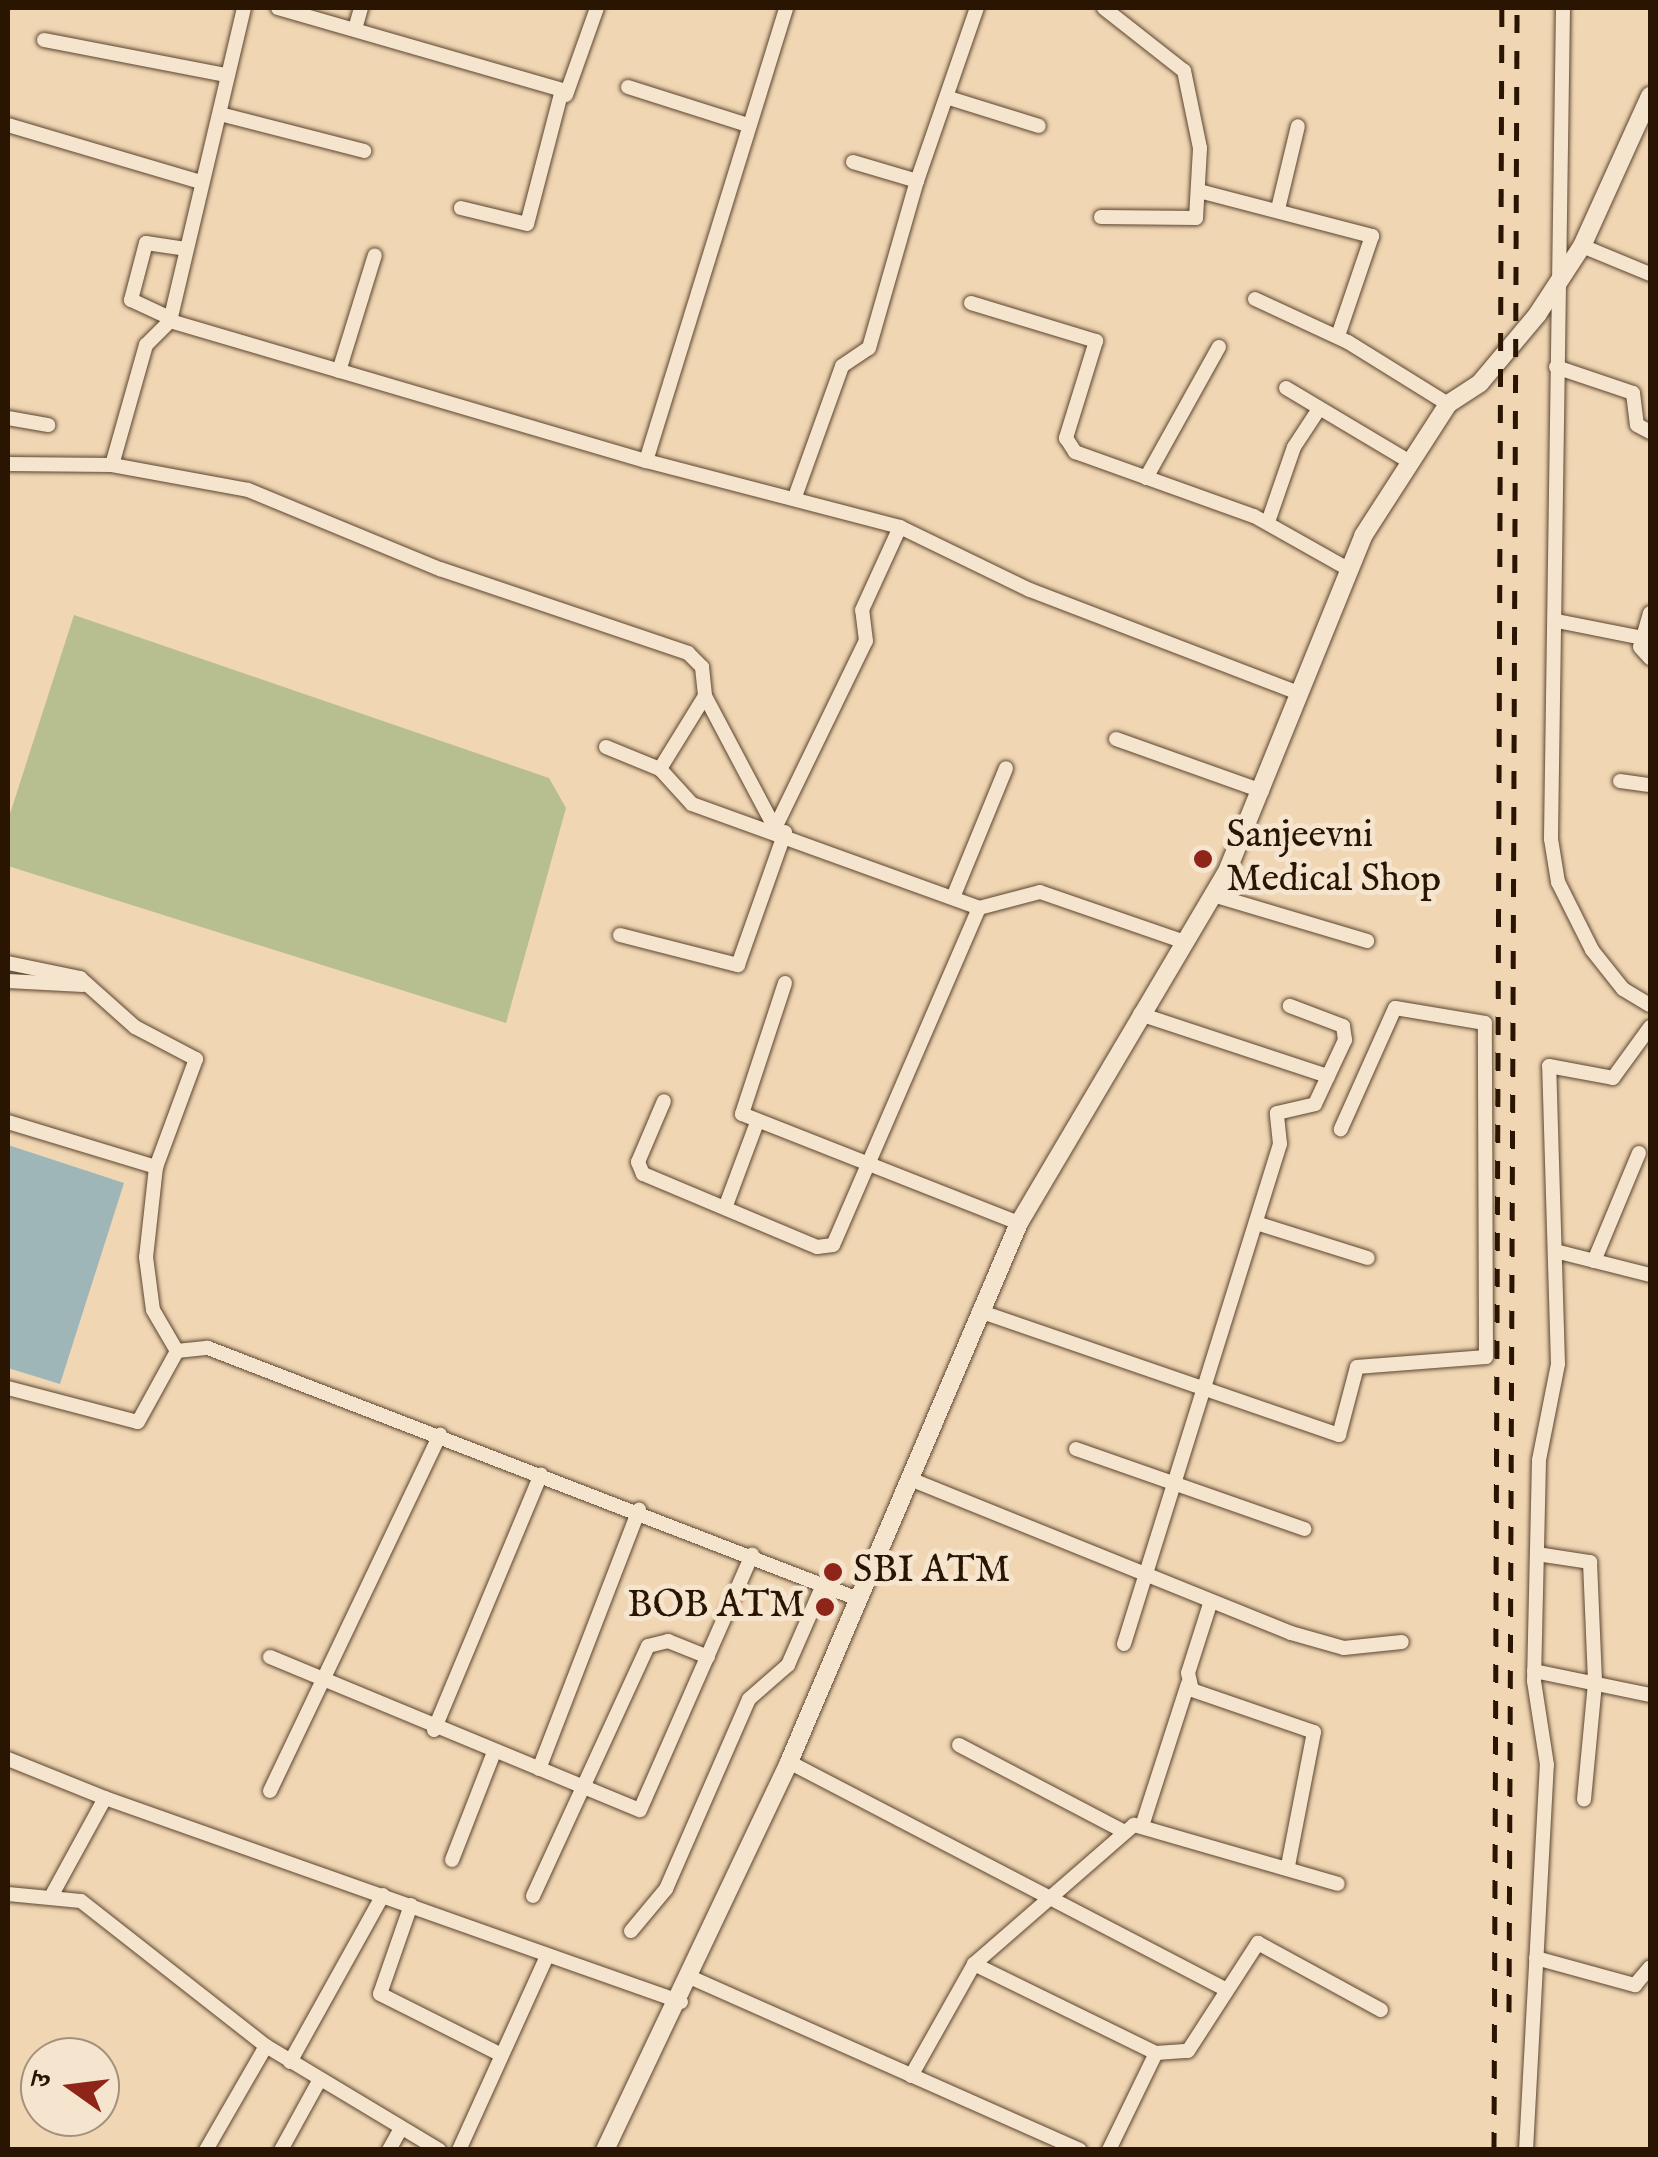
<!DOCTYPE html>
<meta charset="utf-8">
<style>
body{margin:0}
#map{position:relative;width:1658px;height:2157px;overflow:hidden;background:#f0d6b3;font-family:"IM FELL English","Noto Serif Devanagari",serif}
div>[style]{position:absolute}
.green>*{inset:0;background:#b7be8f}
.water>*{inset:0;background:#9fb6b8}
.roads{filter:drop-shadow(0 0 2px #5c452f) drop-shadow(0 0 2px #5c452f)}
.minor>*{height:14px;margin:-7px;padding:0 7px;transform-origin:7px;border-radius:7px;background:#f5e4ce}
.tertiary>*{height:18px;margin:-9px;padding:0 9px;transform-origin:9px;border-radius:9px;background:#f5e4ce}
.rail>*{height:5px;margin-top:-2.5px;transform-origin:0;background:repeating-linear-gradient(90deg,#2a1503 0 18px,transparent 0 36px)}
.dots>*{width:28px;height:28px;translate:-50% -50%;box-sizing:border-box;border:5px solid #f5e4ce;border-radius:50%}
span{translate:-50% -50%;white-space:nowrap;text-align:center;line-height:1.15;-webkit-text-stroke:10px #f5e4ce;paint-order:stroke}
.poi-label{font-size:38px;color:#2a1503}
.left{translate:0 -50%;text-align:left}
.right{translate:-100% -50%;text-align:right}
.frame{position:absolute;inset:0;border:10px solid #2a1503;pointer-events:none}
.north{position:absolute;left:20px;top:2037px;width:100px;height:100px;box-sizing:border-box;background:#f5e4ce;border:2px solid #a4917d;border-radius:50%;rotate:284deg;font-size:28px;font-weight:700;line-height:40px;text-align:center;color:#2a1503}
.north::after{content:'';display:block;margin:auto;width:35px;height:45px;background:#8f2418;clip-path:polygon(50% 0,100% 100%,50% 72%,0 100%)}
</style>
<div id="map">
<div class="green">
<i style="clip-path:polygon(74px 615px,549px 778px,566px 808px,506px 1023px,8px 866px,8px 820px)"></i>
</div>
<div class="water">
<i style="clip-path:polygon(8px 1145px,124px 1183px,60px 1384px,8px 1368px)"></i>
</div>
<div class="roads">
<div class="minor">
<i style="left:278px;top:8px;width:296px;rotate:16.1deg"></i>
<i style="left:562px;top:90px;width:138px;rotate:104.6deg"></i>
<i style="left:527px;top:224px;width:68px;rotate:-166.4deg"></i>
<i style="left:1563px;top:8px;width:831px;rotate:90.83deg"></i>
<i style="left:1551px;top:839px;width:44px;rotate:80.8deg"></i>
<i style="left:1558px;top:882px;width:76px;rotate:63.4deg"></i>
<i style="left:1592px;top:950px;width:50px;rotate:51.5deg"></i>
<i style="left:1623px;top:989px;width:31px;rotate:31deg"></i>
<i style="left:355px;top:29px;width:22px;rotate:-74deg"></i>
<i style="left:44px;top:40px;width:184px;rotate:10.9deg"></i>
<i style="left:628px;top:87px;width:126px;rotate:17.6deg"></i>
<i style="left:566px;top:95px;width:92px;rotate:-70.4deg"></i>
<i style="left:949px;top:98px;width:94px;rotate:17.3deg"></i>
<i style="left:220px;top:114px;width:149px;rotate:14.4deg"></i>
<i style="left:8px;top:125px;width:200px;rotate:16.5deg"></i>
<i style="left:853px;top:162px;width:67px;rotate:16.5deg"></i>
<i style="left:917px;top:181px;width:183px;rotate:-70.9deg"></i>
<i style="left:1199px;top:191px;width:179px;rotate:14.6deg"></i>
<i style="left:1372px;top:236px;width:106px;rotate:108.8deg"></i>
<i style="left:1278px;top:209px;width:85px;rotate:-76.5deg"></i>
<i style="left:1101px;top:217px;width:95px;rotate:0.6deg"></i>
<i style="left:1196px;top:218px;width:70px;rotate:-86.7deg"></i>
<i style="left:1200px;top:148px;width:79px;rotate:-101.7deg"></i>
<i style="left:1184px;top:71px;width:102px;rotate:-141.8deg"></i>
<i style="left:1582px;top:246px;width:74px;rotate:22.4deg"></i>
<i style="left:1255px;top:299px;width:102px;rotate:24.8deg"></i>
<i style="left:1348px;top:342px;width:118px;rotate:31.8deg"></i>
<i style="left:971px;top:303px;width:131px;rotate:16.9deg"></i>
<i style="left:1096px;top:341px;width:102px;rotate:107.2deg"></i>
<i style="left:1066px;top:438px;width:17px;rotate:57deg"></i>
<i style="left:1075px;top:452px;width:190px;rotate:19.7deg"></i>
<i style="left:1254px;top:516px;width:108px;rotate:29.4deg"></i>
<i style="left:170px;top:318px;width:43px;rotate:-155.2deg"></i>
<i style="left:131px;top:300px;width:59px;rotate:-75.3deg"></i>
<i style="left:146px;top:243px;width:40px;rotate:8.5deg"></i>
<i style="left:170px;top:321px;width:496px;rotate:16.4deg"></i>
<i style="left:1556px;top:367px;width:81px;rotate:18.7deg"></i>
<i style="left:1633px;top:393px;width:32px;rotate:83deg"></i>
<i style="left:1637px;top:425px;width:15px;rotate:28deg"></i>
<i style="left:339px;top:371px;width:121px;rotate:-72.8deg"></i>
<i style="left:1286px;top:388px;width:144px;rotate:30.8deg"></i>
<i style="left:8px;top:418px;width:41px;rotate:9.9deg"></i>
<i style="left:8px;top:464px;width:104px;rotate:0.6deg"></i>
<i style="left:112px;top:465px;width:138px;rotate:10.4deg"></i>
<i style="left:248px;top:490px;width:208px;rotate:22.4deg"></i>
<i style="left:440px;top:569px;width:262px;rotate:18.7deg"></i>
<i style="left:688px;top:653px;width:20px;rotate:45deg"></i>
<i style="left:702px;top:667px;width:29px;rotate:84deg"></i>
<i style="left:705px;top:696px;width:86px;rotate:121.7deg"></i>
<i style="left:112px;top:465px;width:125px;rotate:-74.2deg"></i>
<i style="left:146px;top:345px;width:34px;rotate:-45deg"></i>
<i style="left:170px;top:321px;width:322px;rotate:-76.7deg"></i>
<i style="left:1146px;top:478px;width:150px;rotate:-60.9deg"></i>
<i style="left:796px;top:494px;width:136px;rotate:-70.2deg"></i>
<i style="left:842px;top:366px;width:32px;rotate:-34deg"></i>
<i style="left:869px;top:348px;width:174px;rotate:-74deg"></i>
<i style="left:1268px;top:522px;width:79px;rotate:-70.9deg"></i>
<i style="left:1294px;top:447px;width:45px;rotate:-56.7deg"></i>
<i style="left:900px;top:527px;width:144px;rotate:25.9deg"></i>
<i style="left:1030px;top:590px;width:282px;rotate:21deg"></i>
<i style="left:1650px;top:613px;width:35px;rotate:106deg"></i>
<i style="left:1640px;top:647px;width:15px;rotate:48deg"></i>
<i style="left:1557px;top:621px;width:88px;rotate:11.2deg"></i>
<i style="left:705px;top:696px;width:149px;rotate:62.1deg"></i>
<i style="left:1116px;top:739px;width:155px;rotate:19.6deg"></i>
<i style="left:606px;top:747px;width:58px;rotate:22.2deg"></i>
<i style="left:660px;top:769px;width:47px;rotate:47.6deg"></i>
<i style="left:692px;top:804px;width:305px;rotate:19.9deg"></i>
<i style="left:979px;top:908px;width:367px;rotate:113.4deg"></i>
<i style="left:833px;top:1245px;width:16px;rotate:173deg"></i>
<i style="left:817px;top:1247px;width:189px;rotate:-157.2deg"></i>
<i style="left:643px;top:1174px;width:13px;rotate:-113deg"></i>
<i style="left:638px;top:1162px;width:66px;rotate:-66.9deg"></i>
<i style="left:1620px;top:781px;width:30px;rotate:8deg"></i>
<i style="left:775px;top:828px;width:208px;rotate:-64.1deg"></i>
<i style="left:866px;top:641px;width:31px;rotate:-97deg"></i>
<i style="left:862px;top:610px;width:91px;rotate:-65.4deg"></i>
<i style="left:900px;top:527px;width:262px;rotate:-165.4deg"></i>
<i style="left:646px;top:461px;width:474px;rotate:-72.8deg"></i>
<i style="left:954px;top:895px;width:137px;rotate:-67.7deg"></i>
<i style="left:1213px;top:895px;width:161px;rotate:16.6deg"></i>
<i style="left:979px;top:908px;width:63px;rotate:-14.7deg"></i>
<i style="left:1040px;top:892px;width:152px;rotate:19.1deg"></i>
<i style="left:620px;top:935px;width:122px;rotate:14.3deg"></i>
<i style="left:738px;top:965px;width:141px;rotate:-70.5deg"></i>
<i style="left:8px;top:963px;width:74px;rotate:11.8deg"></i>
<i style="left:80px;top:978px;width:74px;rotate:41.7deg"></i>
<i style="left:135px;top:1027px;width:69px;rotate:27.7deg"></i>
<i style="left:196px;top:1059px;width:115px;rotate:110.3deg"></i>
<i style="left:156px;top:1167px;width:91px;rotate:96.3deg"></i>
<i style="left:146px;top:1257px;width:53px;rotate:82.5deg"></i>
<i style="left:153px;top:1310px;width:48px;rotate:59.7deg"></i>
<i style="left:8px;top:981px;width:75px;rotate:3.1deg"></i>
<i style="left:785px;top:983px;width:138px;rotate:108.2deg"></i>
<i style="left:742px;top:1114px;width:298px;rotate:21.5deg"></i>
<i style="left:1140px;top:1014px;width:198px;rotate:18.3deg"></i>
<i style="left:8px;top:1122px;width:155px;rotate:16.9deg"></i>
<i style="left:725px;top:1208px;width:89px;rotate:-69.5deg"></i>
<i style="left:1256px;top:1223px;width:117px;rotate:17.4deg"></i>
<i style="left:1559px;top:1252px;width:94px;rotate:14.2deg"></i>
<i style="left:1594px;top:1261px;width:117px;rotate:-67.4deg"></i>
<i style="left:979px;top:1311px;width:381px;rotate:19deg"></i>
<i style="left:1339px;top:1435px;width:70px;rotate:-75.2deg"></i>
<i style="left:1357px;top:1367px;width:129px;rotate:-4.4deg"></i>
<i style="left:1486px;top:1357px;width:334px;rotate:-90.2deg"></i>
<i style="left:1485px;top:1023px;width:91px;rotate:-170.5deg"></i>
<i style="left:1395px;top:1008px;width:133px;rotate:114.1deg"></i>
<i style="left:8px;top:1388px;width:134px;rotate:14.7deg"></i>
<i style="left:138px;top:1422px;width:81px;rotate:-61.2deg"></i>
<i style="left:177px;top:1351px;width:31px;rotate:-6deg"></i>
<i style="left:208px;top:1348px;width:697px;rotate:21.11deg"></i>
<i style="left:1076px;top:1449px;width:242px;rotate:19.3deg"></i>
<i style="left:910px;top:1479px;width:411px;rotate:22deg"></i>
<i style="left:1291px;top:1633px;width:55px;rotate:15.8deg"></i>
<i style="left:1344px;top:1648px;width:58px;rotate:-5.9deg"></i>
<i style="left:1537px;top:1554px;width:54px;rotate:8.6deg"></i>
<i style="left:1590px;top:1562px;width:121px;rotate:87.6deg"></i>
<i style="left:1595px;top:1683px;width:117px;rotate:95.4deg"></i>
<i style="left:1210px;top:1604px;width:72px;rotate:107.7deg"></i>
<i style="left:1188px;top:1673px;width:17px;rotate:77deg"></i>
<i style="left:1192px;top:1690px;width:129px;rotate:19deg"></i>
<i style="left:1314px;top:1732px;width:136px;rotate:101deg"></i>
<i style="left:1124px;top:1644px;width:524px;rotate:-72.67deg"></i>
<i style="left:1280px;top:1144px;width:31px;rotate:-96deg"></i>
<i style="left:1277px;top:1113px;width:39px;rotate:-13deg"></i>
<i style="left:1315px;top:1104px;width:71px;rotate:-64.9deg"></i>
<i style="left:1345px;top:1040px;width:14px;rotate:-98deg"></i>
<i style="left:1343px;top:1026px;width:57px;rotate:-159.3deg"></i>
<i style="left:270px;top:1657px;width:400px;rotate:22.5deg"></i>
<i style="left:640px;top:1810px;width:279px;rotate:-66.3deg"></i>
<i style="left:1534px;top:1671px;width:118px;rotate:11.7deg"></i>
<i style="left:434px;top:1730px;width:277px;rotate:-67.3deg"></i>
<i style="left:959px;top:1745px;width:187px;rotate:27.7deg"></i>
<i style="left:8px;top:1759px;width:105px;rotate:21.9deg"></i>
<i style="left:789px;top:1762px;width:492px;rotate:27.5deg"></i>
<i style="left:539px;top:1769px;width:278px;rotate:-68.9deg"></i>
<i style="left:270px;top:1791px;width:395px;rotate:-64.5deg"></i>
<i style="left:1143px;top:1823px;width:146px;rotate:-72.1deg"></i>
<i style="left:452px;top:1860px;width:116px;rotate:-68.7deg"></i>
<i style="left:53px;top:1893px;width:108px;rotate:-61.3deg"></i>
<i style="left:105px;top:1798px;width:611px;rotate:19.5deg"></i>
<i style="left:8px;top:1894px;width:73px;rotate:5.5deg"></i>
<i style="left:81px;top:1901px;width:235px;rotate:38.1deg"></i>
<i style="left:266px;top:2046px;width:202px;rotate:31deg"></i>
<i style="left:533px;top:1896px;width:275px;rotate:-65.3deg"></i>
<i style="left:648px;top:1646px;width:21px;rotate:-14deg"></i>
<i style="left:668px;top:1641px;width:43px;rotate:21.8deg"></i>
<i style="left:411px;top:1905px;width:94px;rotate:109.2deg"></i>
<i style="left:380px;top:1994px;width:136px;rotate:26.6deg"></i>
<i style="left:631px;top:1931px;width:55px;rotate:-50.2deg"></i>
<i style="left:666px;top:1889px;width:207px;rotate:-66.4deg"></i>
<i style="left:749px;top:1699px;width:52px;rotate:-41.1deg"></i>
<i style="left:788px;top:1665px;width:87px;rotate:-66.4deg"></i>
<i style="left:1536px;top:1958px;width:103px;rotate:15.3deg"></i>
<i style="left:1635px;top:1985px;width:23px;rotate:-50deg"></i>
<i style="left:974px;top:1964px;width:203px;rotate:26.1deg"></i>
<i style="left:1156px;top:2053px;width:108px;rotate:115.9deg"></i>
<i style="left:692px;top:1978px;width:424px;rotate:23.9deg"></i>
<i style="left:1156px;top:2053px;width:32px;rotate:-4deg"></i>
<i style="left:1188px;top:2051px;width:129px;rotate:-57.1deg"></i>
<i style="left:1258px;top:1943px;width:140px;rotate:28.6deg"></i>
<i style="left:290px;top:2062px;width:191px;rotate:-60.9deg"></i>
<i style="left:911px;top:2076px;width:129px;rotate:-60.6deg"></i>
<i style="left:974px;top:1964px;width:212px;rotate:-41deg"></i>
<i style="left:1134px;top:1825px;width:212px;rotate:16.1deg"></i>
<i style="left:206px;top:2150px;width:120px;rotate:-60deg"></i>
<i style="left:281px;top:2150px;width:79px;rotate:-61.2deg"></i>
<i style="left:389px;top:2150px;width:25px;rotate:-61deg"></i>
<i style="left:459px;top:2150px;width:213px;rotate:-65.6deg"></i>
<i style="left:1526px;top:2150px;width:386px;rotate:-86.9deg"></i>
<i style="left:1547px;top:1765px;width:85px;rotate:-98.8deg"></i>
<i style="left:1534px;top:1681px;width:221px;rotate:-88.7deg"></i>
<i style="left:1539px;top:1460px;width:98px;rotate:-78.8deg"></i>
<i style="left:1558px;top:1364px;width:298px;rotate:-91.7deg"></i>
<i style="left:1549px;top:1066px;width:65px;rotate:10.6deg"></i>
<i style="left:1613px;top:1078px;width:63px;rotate:-54deg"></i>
</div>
<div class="tertiary">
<i style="left:605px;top:2150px;width:429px;rotate:-64.6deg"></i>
<i style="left:789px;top:1762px;width:586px;rotate:-66.89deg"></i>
<i style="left:1019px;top:1223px;width:411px;rotate:-59.4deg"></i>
<i style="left:1228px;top:869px;width:359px;rotate:-67.9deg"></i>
<i style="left:1363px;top:536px;width:157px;rotate:-57.2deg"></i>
<i style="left:1448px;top:404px;width:38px;rotate:-33deg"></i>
<i style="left:1480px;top:383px;width:89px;rotate:-50deg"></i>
<i style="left:1537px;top:315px;width:82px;rotate:-56.9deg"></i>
<i style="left:1582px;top:246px;width:165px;rotate:-65.6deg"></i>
</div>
</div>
<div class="rail">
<i style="left:1509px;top:2012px;width:2004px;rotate:-89.77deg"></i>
<i style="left:1494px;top:2150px;width:2142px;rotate:-89.79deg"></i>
</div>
<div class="dots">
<i style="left:1203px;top:859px;background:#8f2418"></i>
<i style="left:833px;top:1572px;background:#8f2418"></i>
<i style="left:825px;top:1607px;background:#8f2418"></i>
</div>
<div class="poi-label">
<span class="left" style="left:1226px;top:859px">Sanjeevni<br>Medical Shop</span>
<span class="left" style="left:853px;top:1572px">SBI ATM</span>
<span class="right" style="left:805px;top:1607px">BOB ATM</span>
</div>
<div class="frame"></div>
<div class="north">उ</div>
</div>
